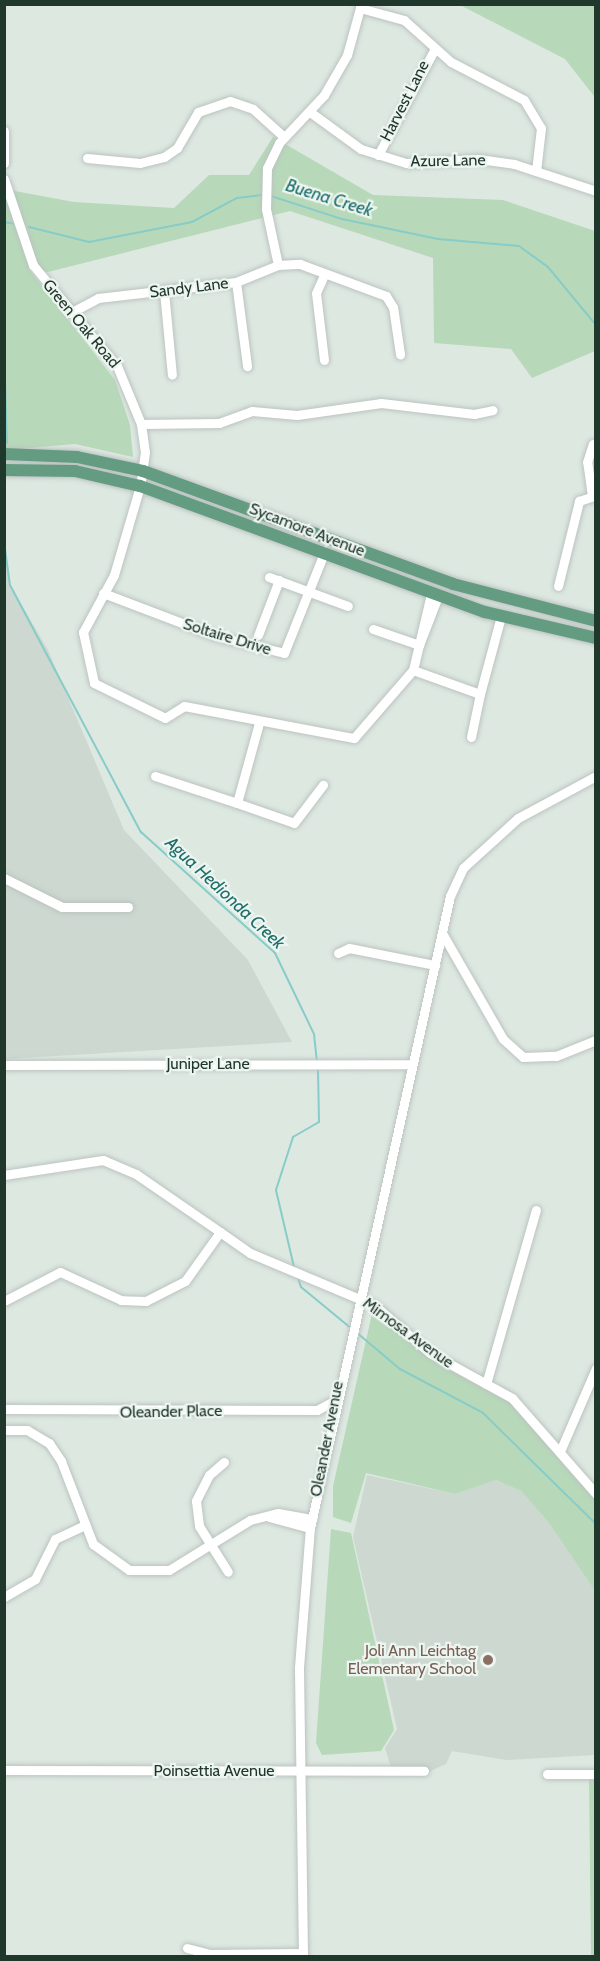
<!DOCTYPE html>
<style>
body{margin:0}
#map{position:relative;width:600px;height:1961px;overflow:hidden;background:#dde8e1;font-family:Cabin,sans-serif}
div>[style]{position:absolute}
.built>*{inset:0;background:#ccd8d0}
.green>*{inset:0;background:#b7d9b9}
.stream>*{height:2px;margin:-1px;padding:0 1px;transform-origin:1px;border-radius:1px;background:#87ccc8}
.roads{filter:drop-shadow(0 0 2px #bcc3c0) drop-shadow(0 0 2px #bcc3c0)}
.minor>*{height:9px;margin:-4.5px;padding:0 4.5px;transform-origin:4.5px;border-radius:4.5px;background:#fff}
.major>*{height:12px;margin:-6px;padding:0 6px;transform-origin:6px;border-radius:6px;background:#649c82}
.dots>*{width:16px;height:16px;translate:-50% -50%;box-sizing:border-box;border:3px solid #edf5f0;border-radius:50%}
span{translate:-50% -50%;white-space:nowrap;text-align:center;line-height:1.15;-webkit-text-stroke:4.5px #edf5f0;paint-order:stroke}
.street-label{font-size:16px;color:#20372c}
.education-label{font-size:16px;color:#785e54}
.right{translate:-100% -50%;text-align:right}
.water-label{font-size:18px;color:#1e6f6b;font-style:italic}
.frame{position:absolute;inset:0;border:6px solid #20372c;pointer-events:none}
</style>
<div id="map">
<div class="built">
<i style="clip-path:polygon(4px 542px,10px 585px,48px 650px,124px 830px,248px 960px,292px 1042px,5px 1059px)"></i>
<i style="clip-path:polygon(367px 1475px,455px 1494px,496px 1480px,521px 1491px,549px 1523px,595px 1591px,595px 1755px,506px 1760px,452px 1751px,446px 1764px,424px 1774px,393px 1774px,385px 1748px,397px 1729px,353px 1537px)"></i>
</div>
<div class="green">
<i style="clip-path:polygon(460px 5px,595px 5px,595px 108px,594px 96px,565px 59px)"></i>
<i style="clip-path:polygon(273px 137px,373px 195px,503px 200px,595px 231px,595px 351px,532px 378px,511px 349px,434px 343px,433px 258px,290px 211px,48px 272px,28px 268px,115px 380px,130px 425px,133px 457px,75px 444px,5px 450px,4px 189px,74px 202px,174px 208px,209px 175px,249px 175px)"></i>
<i style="clip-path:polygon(374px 1305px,401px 1332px,512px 1398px,595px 1494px,595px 1591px,549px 1523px,521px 1491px,496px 1480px,455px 1494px,366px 1473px,351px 1523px,333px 1517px,333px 1486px)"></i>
<i style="clip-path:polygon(331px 1529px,351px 1533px,394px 1730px,381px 1751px,322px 1755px,316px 1743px)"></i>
<i style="clip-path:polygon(589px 1778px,596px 1778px,595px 1956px,591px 1956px)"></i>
</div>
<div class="stream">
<i style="left:268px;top:195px;width:78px;rotate:18deg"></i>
<i style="left:342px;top:219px;width:98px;rotate:11.8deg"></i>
<i style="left:438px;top:239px;width:81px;rotate:4.9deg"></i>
<i style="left:519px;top:246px;width:36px;rotate:36deg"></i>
<i style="left:548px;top:267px;width:75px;rotate:50.4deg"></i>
<i style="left:4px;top:222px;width:12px;rotate:9deg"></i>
<i style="left:29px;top:227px;width:62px;rotate:14deg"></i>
<i style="left:89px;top:242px;width:105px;rotate:-11deg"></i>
<i style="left:192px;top:222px;width:51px;rotate:-28.1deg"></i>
<i style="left:237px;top:198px;width:26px;rotate:-7deg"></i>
<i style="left:4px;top:353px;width:90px;rotate:88.1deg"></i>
<i style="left:4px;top:542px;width:43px;rotate:82.1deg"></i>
<i style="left:10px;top:585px;width:280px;rotate:62.1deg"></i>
<i style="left:141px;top:832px;width:181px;rotate:42.1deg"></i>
<i style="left:275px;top:953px;width:90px;rotate:64.3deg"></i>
<i style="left:314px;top:1034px;width:28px;rotate:84deg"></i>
<i style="left:294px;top:1267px;width:79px;rotate:-103.2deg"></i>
<i style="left:276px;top:1190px;width:56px;rotate:-72.2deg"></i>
<i style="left:293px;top:1137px;width:30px;rotate:-30deg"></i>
<i style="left:319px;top:1122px;width:54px;rotate:-91.1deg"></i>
<i style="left:298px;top:1278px;width:9px;rotate:72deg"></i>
<i style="left:301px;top:1287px;width:66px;rotate:39.5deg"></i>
<i style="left:356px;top:1332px;width:57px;rotate:40.1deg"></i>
<i style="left:400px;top:1369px;width:94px;rotate:27.9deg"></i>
<i style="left:483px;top:1413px;width:158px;rotate:44.5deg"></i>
</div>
<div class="roads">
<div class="minor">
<i style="left:360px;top:8px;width:46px;rotate:15.3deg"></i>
<i style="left:404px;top:20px;width:63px;rotate:41.8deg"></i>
<i style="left:451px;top:62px;width:82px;rotate:27.5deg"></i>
<i style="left:524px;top:100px;width:33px;rotate:59deg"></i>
<i style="left:541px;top:128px;width:43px;rotate:96.6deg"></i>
<i style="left:310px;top:112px;width:63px;rotate:36deg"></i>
<i style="left:361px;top:149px;width:47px;rotate:17.3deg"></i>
<i style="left:406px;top:163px;width:73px;rotate:-3.1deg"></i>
<i style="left:479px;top:159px;width:35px;rotate:8deg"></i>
<i style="left:514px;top:164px;width:86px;rotate:18.2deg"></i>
<i style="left:4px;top:131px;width:32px;rotate:90deg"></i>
<i style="left:378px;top:155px;width:119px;rotate:-61.9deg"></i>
<i style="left:87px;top:158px;width:53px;rotate:5.4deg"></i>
<i style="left:140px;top:163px;width:25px;rotate:-14deg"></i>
<i style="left:164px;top:157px;width:16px;rotate:-35deg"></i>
<i style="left:177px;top:148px;width:42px;rotate:-59.7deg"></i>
<i style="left:198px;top:112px;width:34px;rotate:-19deg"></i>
<i style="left:230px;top:101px;width:24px;rotate:19deg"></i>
<i style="left:253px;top:109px;width:42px;rotate:42.1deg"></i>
<i style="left:4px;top:179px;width:91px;rotate:71.4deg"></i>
<i style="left:33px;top:265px;width:131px;rotate:50.3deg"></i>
<i style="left:117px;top:366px;width:63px;rotate:67.5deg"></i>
<i style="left:141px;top:424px;width:28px;rotate:82deg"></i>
<i style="left:145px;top:452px;width:34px;rotate:98deg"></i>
<i style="left:140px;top:486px;width:93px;rotate:106.3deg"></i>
<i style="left:114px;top:575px;width:65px;rotate:118.5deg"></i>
<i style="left:83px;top:632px;width:52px;rotate:77.8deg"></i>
<i style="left:94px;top:683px;width:79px;rotate:26.2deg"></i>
<i style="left:165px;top:718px;width:22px;rotate:-32deg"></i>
<i style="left:184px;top:706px;width:173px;rotate:10.7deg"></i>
<i style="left:354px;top:738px;width:90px;rotate:-49.1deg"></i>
<i style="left:413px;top:670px;width:71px;rotate:19.7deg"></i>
<i style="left:480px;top:694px;width:81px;rotate:-74.9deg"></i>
<i style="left:278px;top:265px;width:57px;rotate:-102.1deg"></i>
<i style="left:266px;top:209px;width:41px;rotate:-88.6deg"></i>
<i style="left:267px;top:168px;width:28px;rotate:-64deg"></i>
<i style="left:279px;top:143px;width:66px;rotate:-46.8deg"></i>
<i style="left:324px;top:95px;width:46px;rotate:-60.1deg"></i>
<i style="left:347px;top:55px;width:53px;rotate:-74.6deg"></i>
<i style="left:236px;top:282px;width:85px;rotate:82.5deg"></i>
<i style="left:164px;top:291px;width:84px;rotate:84.6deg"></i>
<i style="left:70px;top:313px;width:32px;rotate:-28deg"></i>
<i style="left:98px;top:298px;width:139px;rotate:-6.6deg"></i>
<i style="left:236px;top:282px;width:45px;rotate:-22deg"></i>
<i style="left:278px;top:265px;width:22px;rotate:-3deg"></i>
<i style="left:300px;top:264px;width:92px;rotate:20.4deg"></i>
<i style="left:386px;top:296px;width:13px;rotate:58deg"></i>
<i style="left:393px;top:307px;width:48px;rotate:81.5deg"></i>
<i style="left:324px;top:360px;width:67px;rotate:-96.8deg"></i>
<i style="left:316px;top:293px;width:20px;rotate:-66deg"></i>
<i style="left:141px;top:424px;width:78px;rotate:-0.7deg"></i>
<i style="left:219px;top:423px;width:35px;rotate:-20deg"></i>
<i style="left:252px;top:411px;width:45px;rotate:5.1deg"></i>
<i style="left:297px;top:415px;width:85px;rotate:-8.1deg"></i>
<i style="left:381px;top:403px;width:94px;rotate:6.7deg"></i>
<i style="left:474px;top:414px;width:19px;rotate:-12deg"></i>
<i style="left:592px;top:496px;width:34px;rotate:-98deg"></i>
<i style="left:587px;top:462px;width:19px;rotate:-72deg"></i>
<i style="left:269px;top:577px;width:84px;rotate:20.2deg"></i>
<i style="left:558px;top:586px;width:88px;rotate:-76.1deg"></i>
<i style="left:579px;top:501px;width:18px;rotate:-19deg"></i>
<i style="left:103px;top:593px;width:121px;rotate:20.8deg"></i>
<i style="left:216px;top:636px;width:70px;rotate:14deg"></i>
<i style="left:284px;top:653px;width:108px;rotate:-68.2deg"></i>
<i style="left:373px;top:629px;width:49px;rotate:19.2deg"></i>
<i style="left:258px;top:635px;width:59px;rotate:-69.1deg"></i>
<i style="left:419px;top:645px;width:53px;rotate:-68.8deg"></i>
<i style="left:413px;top:670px;width:78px;rotate:-76.7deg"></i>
<i style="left:259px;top:723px;width:83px;rotate:105.4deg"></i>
<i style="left:237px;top:803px;width:60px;rotate:19.3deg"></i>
<i style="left:294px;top:823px;width:48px;rotate:-52.7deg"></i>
<i style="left:471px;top:737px;width:44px;rotate:-78.2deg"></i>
<i style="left:155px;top:776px;width:86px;rotate:18.2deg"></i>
<i style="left:4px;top:878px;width:65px;rotate:26.6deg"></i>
<i style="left:62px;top:907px;width:66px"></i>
<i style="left:442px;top:933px;width:122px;rotate:60.1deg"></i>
<i style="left:503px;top:1039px;width:27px;rotate:42deg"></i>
<i style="left:523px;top:1057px;width:33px;rotate:-2deg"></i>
<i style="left:556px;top:1056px;width:43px;rotate:-21.8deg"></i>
<i style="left:338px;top:953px;width:12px;rotate:-24deg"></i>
<i style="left:349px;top:948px;width:88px;rotate:11.2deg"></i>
<i style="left:4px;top:1065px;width:408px;rotate:-0.1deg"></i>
<i style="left:4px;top:1175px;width:100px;rotate:-8.6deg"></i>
<i style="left:103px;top:1160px;width:36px;rotate:23deg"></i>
<i style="left:136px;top:1174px;width:102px;rotate:34.6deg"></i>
<i style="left:220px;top:1232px;width:60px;rotate:125.5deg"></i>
<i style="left:185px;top:1281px;width:44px;rotate:152.9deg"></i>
<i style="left:146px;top:1301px;width:25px;rotate:-178deg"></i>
<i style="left:121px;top:1300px;width:67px;rotate:-155.3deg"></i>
<i style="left:60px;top:1272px;width:63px;rotate:152.6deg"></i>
<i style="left:220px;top:1232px;width:37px;rotate:35deg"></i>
<i style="left:250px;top:1253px;width:134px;rotate:22.8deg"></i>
<i style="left:374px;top:1305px;width:74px;rotate:40.6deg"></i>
<i style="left:430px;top:1353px;width:94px;rotate:28.8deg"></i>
<i style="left:512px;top:1398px;width:128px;rotate:48.8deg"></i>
<i style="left:486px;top:1384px;width:181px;rotate:-74deg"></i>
<i style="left:4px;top:1409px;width:313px;rotate:0.2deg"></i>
<i style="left:317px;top:1410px;width:19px;rotate:-28deg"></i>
<i style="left:4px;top:1430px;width:23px"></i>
<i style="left:27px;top:1430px;width:26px;rotate:31deg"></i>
<i style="left:49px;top:1443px;width:22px;rotate:56deg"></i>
<i style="left:61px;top:1461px;width:89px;rotate:68.9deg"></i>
<i style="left:93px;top:1544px;width:44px;rotate:35.8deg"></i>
<i style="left:129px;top:1570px;width:40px"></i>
<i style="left:169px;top:1570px;width:95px;rotate:-31.7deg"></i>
<i style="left:250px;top:1520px;width:29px;rotate:-14deg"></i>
<i style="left:278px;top:1513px;width:35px;rotate:10deg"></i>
<i style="left:561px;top:1449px;width:88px;rotate:-66.6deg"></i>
<i style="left:224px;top:1462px;width:20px;rotate:139deg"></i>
<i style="left:209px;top:1475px;width:29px;rotate:117deg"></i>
<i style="left:196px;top:1501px;width:25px;rotate:83deg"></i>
<i style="left:199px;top:1526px;width:54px;rotate:57.8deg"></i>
<i style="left:269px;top:1517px;width:42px;rotate:15deg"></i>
<i style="left:4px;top:1597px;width:36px;rotate:-30deg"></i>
<i style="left:35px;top:1579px;width:45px;rotate:-63.4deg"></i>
<i style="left:55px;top:1539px;width:31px;rotate:-25deg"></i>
<i style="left:4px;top:1770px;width:420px;rotate:0.1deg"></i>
<i style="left:547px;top:1774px;width:49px"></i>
<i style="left:187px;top:1948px;width:24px;rotate:15deg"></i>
<i style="left:210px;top:1954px;width:93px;rotate:-0.6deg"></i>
<i style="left:303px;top:1956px;width:289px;rotate:-90.8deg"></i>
<i style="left:299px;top:1667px;width:139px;rotate:-85.5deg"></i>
<i style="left:310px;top:1528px;width:647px;rotate:-77.51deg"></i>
<i style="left:450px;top:896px;width:31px;rotate:-65deg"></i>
<i style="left:463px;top:868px;width:74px;rotate:-42.3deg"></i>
<i style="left:518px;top:818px;width:89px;rotate:-28.3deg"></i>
</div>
<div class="major">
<i style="left:4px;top:454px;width:73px;rotate:2.4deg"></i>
<i style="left:77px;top:457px;width:67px;rotate:12deg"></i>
<i style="left:143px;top:471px;width:330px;rotate:20deg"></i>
<i style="left:453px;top:584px;width:148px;rotate:14.5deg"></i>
<i style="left:4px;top:470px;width:71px;rotate:0.8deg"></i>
<i style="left:75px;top:471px;width:67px;rotate:13deg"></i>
<i style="left:140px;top:486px;width:367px;rotate:20.1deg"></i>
<i style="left:485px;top:612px;width:114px;rotate:13.2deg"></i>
</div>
</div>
<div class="dots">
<i style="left:488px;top:1660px;background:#8d6e63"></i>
</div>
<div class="street-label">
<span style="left:405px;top:101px;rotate:-63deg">Harvest Lane</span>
<span style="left:448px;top:161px;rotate:-1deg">Azure Lane</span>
<span style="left:189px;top:288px;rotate:-7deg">Sandy Lane</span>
<span style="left:81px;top:324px;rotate:50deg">Green Oak Road</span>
<span style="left:307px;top:530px;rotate:21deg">Sycamore Avenue</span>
<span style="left:227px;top:637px;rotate:17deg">Soltaire Drive</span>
<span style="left:208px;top:1064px">Juniper Lane</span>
<span style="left:408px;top:1333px;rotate:36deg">Mimosa Avenue</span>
<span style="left:171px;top:1412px;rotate:-1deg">Oleander Place</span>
<span style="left:327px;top:1439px;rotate:-79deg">Oleander Avenue</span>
<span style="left:214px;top:1771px">Poinsettia Avenue</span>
</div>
<div class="education-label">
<span class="right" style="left:476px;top:1660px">Joli Ann Leichtag<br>Elementary School</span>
</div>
<div class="water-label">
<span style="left:329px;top:198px;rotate:17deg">Buena Creek</span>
<span style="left:225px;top:893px;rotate:43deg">Agua Hedionda Creek</span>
</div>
<div class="frame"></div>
</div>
